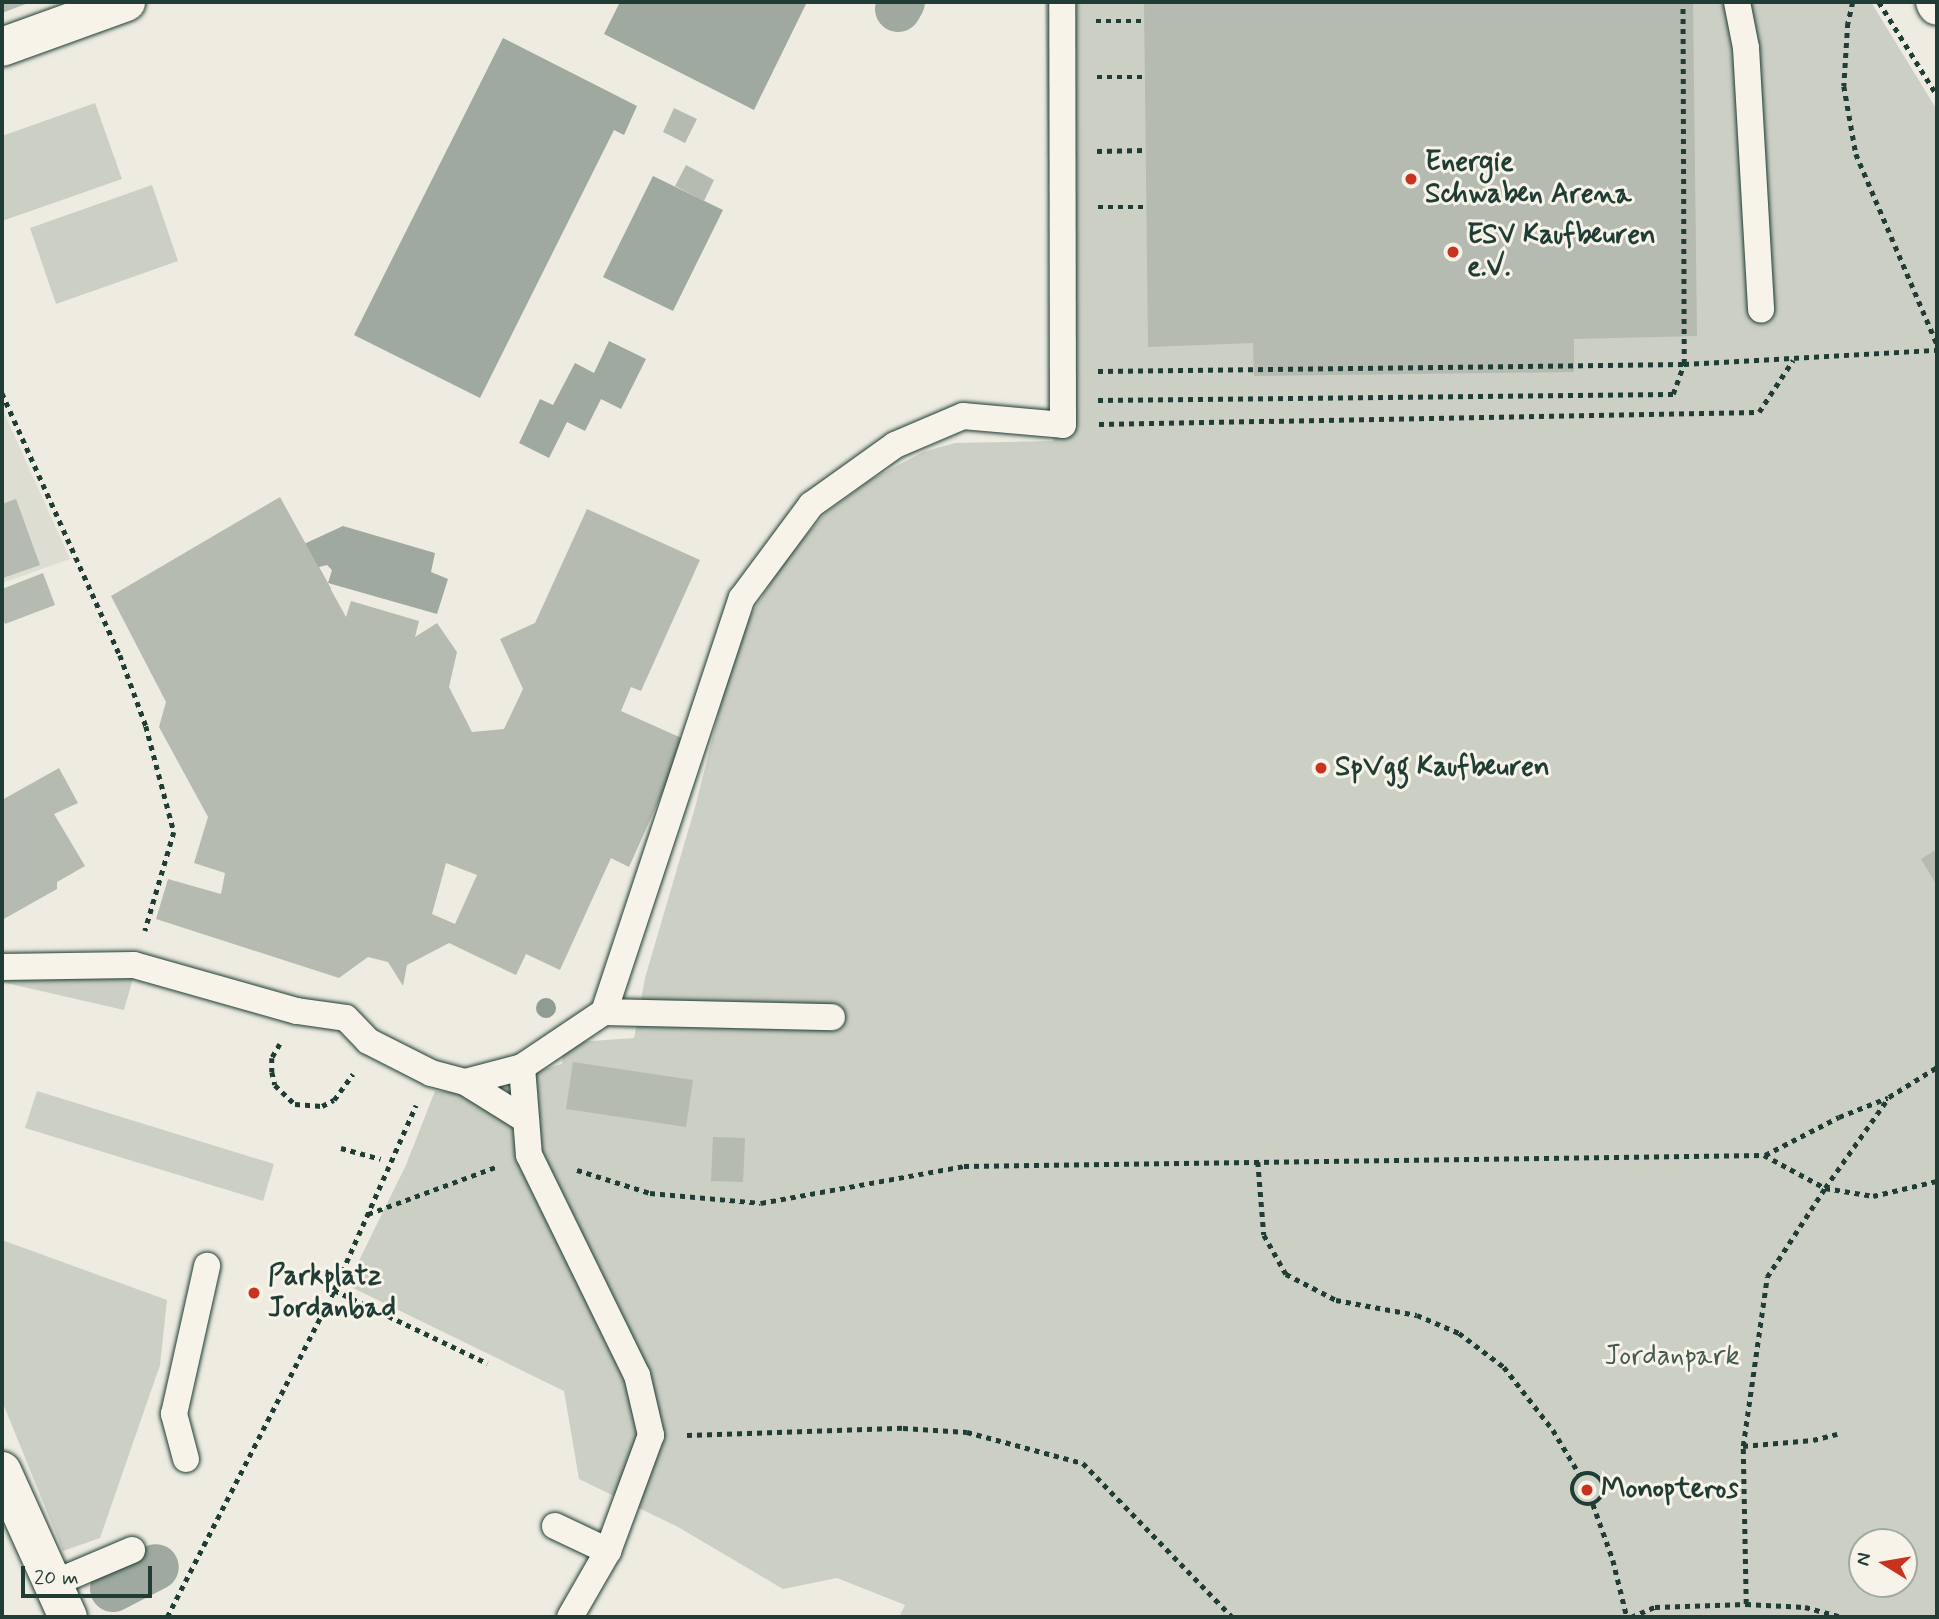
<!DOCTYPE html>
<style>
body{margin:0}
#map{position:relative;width:1939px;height:1619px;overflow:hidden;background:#eeece1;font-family:Mynerve,sans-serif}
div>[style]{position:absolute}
.built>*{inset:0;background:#ddddd2}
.green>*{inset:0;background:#cccfc4}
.water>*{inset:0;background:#9fa99f}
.canal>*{height:46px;margin:-23px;padding:0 23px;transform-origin:23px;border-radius:23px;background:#9fa99f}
.building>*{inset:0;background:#b5bbb0}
.round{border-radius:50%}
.path>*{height:4.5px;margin-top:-2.25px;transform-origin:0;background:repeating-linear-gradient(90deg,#1f3d34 0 5px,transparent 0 10px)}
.path>.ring{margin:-2.25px;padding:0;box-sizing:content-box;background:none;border:4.5px solid #1f3d34;border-radius:50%}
.roads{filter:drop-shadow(0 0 2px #1f3d34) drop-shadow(0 0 2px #1f3d34)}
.lane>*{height:26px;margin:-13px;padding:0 13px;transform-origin:13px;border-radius:13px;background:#f7f3e8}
.street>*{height:38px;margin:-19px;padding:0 19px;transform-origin:19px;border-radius:19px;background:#f7f3e8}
.trees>*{width:20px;height:20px;margin:-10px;border-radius:50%;background:#8f9c92}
.dots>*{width:19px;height:19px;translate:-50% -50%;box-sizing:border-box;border:4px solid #f7f3e8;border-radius:50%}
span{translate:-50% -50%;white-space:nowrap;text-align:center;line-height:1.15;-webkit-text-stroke:6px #f7f3e8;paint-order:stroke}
.poi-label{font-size:28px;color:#1f3d34;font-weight:700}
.left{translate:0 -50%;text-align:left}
.park-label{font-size:28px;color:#425a51}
.frame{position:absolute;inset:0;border:4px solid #1f3d34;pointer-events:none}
.north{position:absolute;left:1848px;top:1528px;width:70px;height:70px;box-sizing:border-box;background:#f7f3e8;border:2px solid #a1aaa0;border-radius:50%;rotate:281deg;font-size:19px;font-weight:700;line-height:28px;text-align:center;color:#1f3d34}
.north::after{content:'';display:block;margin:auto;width:24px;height:32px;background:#c8321e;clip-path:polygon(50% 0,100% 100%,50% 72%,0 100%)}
.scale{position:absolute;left:21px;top:1566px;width:131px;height:32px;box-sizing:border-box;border:4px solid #1f3d34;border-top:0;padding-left:9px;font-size:21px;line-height:24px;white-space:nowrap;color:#1f3d34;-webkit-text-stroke:5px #f7f3e8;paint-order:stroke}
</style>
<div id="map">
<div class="built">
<i style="clip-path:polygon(2px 408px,70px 559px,2px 583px)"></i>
</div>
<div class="green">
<i style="clip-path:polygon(evenodd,1045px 2px,1871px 2px,1937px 110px,1937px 1617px,899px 1617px,905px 1605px,837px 1578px,783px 1589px,678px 1527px,579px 1479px,564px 1391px,347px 1285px,406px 1165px,435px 1091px,463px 1093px,562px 1064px,564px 1043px,634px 1038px,645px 978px,696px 804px,727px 679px,750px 616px,787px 557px,826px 513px,872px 479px,923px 452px,955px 443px,1053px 441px,1045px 2px,1862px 1542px,1904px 1542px,1904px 1584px,1862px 1584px,1862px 1542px)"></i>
<i style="clip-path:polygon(95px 103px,122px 179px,2px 221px,2px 136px)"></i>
<i style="clip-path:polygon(152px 185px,178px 261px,56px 304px,30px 228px)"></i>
<i style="clip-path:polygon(2px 977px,133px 978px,124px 1010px,2px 982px)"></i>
<i style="clip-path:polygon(37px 1091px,274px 1164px,263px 1201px,25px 1128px)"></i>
<i style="clip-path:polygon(2px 1240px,167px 1300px,160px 1365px,100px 1538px,63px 1551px,2px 1401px)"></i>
</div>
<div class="water">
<i style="clip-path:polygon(620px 2px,807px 2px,754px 110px,604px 34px)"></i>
<i style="clip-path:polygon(503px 38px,637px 106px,624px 135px,614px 130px,480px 398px,354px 335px)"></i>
<i style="clip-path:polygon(653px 176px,723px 210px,673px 311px,603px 277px)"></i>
<i style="clip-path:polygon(609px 341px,646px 359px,621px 409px,601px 399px,585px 431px,567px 422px,549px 458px,519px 443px,540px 399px,553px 405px,575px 363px,594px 373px)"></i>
<i style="clip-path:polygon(343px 526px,435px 553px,431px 572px,448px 579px,437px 614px,328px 583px,332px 570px,327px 565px,319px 567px,331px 589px,277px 628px,177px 630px,306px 543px)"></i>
</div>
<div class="canal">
<i style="left:898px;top:9px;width:8px;rotate:-60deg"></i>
<i style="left:113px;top:1589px;width:48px;rotate:-27.1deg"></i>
</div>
<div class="building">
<i style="clip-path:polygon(2px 2px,31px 2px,2px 13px)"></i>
<i style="clip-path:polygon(1144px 2px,1693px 2px,1697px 336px,1574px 339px,1574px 372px,1254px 376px,1253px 343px,1148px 347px)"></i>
<i style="clip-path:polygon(674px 108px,697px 119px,685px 143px,663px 132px)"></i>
<i style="clip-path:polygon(686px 165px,714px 180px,704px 201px,675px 186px)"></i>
<i style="clip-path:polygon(evenodd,280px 497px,346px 617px,351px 601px,419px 621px,415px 637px,437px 623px,457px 652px,449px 687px,472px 732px,504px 729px,523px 689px,500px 639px,535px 623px,587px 509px,700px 560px,641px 691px,631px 687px,621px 711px,686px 740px,629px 867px,611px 858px,560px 970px,526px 954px,516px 975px,449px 943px,407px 965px,403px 986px,388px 962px,368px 957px,339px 978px,156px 919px,168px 879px,221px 894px,225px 873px,194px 863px,208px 817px,159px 727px,166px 702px,111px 596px,280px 497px,446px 863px,477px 875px,455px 924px,432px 914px,446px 863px)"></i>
<i style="clip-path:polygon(16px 499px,40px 565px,3px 578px,2px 504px)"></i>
<i style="clip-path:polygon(43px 573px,55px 605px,5px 624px,2px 615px,2px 589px)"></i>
<i style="clip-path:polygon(59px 768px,78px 803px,54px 814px,85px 866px,57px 882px,57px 889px,2px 920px,2px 800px)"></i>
<i style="clip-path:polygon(1937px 849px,1937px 886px,1921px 859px)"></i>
<i style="clip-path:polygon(573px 1062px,693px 1080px,686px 1127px,566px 1109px)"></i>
<i style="clip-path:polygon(713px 1137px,745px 1138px,743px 1182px,711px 1181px)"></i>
<i class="round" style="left:1579px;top:1482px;width:16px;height:16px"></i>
</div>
<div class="path">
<i style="left:1853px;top:2px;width:22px;rotate:103deg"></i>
<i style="left:1848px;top:23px;width:63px;rotate:93.6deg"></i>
<i style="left:1844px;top:86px;width:69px;rotate:80deg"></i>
<i style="left:1856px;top:154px;width:207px;rotate:66.9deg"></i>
<i style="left:1879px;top:2px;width:110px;rotate:58.1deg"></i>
<i style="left:1096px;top:21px;width:48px"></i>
<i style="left:1097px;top:77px;width:48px"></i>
<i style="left:1097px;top:151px;width:48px;rotate:-1.2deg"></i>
<i style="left:1098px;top:207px;width:48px"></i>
<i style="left:1098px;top:371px;width:586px;rotate:-0.68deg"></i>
<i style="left:1684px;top:364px;width:253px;rotate:-3.2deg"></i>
<i style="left:2px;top:393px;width:287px;rotate:65.8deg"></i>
<i style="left:120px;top:655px;width:76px;rotate:69.9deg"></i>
<i style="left:146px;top:726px;width:110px;rotate:75.2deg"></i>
<i style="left:174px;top:832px;width:103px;rotate:106.3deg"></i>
<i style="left:1098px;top:400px;width:575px;rotate:-0.6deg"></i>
<i style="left:1673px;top:394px;width:32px;rotate:-70deg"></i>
<i style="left:1684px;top:364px;width:362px;rotate:-90.2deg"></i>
<i style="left:1099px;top:424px;width:660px;rotate:-1.04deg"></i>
<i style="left:1759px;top:412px;width:62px;rotate:-56.8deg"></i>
<i style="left:280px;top:1044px;width:16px;rotate:120deg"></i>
<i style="left:272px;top:1058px;width:14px;rotate:90deg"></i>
<i style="left:272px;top:1072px;width:13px;rotate:77deg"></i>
<i style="left:275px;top:1085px;width:28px;rotate:44deg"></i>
<i style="left:295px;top:1104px;width:27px;rotate:4deg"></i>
<i style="left:322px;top:1106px;width:13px;rotate:-27deg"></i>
<i style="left:334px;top:1100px;width:32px;rotate:-54deg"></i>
<i style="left:341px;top:1148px;width:41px;rotate:15.4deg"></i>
<i style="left:1765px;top:1155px;width:83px;rotate:-27.2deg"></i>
<i style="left:1839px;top:1117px;width:52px;rotate:-21.6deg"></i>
<i style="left:1258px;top:1162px;width:73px;rotate:85.3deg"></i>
<i style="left:1264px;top:1235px;width:45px;rotate:60.6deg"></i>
<i style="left:1286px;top:1274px;width:56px;rotate:27.5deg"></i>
<i style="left:1336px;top:1300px;width:82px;rotate:10.5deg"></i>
<i style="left:1417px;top:1315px;width:46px;rotate:23.2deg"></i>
<i style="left:1459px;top:1333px;width:56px;rotate:37.1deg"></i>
<i style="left:1504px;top:1367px;width:80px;rotate:52.1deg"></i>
<i style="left:1553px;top:1430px;width:52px;rotate:59deg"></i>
<i style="left:577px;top:1170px;width:77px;rotate:17.5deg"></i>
<i style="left:650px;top:1193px;width:111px;rotate:5.1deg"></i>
<i style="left:761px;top:1203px;width:206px;rotate:-10.3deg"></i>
<i style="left:964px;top:1166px;width:800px;rotate:-0.79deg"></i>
<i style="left:1764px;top:1155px;width:69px;rotate:28.4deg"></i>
<i style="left:1825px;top:1188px;width:111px;rotate:-54.9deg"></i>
<i style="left:1889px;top:1097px;width:57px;rotate:-32deg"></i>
<i style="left:368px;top:1214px;width:136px;rotate:-20.2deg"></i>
<i style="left:334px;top:1290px;width:170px;rotate:25.5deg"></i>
<i style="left:687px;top:1435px;width:216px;rotate:-1.9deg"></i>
<i style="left:903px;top:1428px;width:64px;rotate:3.6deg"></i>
<i style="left:967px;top:1432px;width:120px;rotate:15deg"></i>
<i style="left:1083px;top:1463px;width:214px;rotate:45.9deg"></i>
<i style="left:1743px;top:1446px;width:70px;rotate:-4.9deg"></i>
<i style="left:1813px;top:1440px;width:25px;rotate:-14deg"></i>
<i class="ring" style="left:1572px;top:1473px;width:27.5px;height:27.5px"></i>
<i style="left:1593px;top:1504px;width:59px;rotate:70.3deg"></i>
<i style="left:1613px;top:1560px;width:59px;rotate:76.2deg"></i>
<i style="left:1746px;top:1604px;width:158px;rotate:-91.1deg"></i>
<i style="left:1743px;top:1446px;width:171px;rotate:-81.9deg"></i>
<i style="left:1767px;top:1277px;width:106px;rotate:-56.9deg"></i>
<i style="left:1825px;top:1188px;width:49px;rotate:9.5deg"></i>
<i style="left:1873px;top:1196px;width:66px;rotate:-13.2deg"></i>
<i style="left:167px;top:1617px;width:367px;rotate:-62.9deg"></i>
<i style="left:334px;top:1290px;width:202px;rotate:-66.1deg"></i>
<i style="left:1631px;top:1617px;width:26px;rotate:-23deg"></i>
<i style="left:1655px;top:1607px;width:91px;rotate:-1.9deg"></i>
<i style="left:1746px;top:1604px;width:59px;rotate:2.9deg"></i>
<i style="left:1805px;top:1607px;width:38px;rotate:15deg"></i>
</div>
<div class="roads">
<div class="lane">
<i style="left:1737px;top:2px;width:47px;rotate:78.9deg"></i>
<i style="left:1746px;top:48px;width:262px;rotate:86.7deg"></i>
<i style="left:2px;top:967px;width:132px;rotate:-0.9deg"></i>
<i style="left:134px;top:965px;width:169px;rotate:15.8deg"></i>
<i style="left:297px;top:1011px;width:49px;rotate:8.1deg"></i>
<i style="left:346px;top:1018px;width:32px;rotate:46deg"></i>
<i style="left:368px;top:1041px;width:71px;rotate:26.9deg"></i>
<i style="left:431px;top:1073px;width:35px;rotate:15deg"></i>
<i style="left:465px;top:1082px;width:72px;rotate:31.9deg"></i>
<i style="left:604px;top:1012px;width:228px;rotate:1.3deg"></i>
<i style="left:522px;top:1067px;width:88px;rotate:85.5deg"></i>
<i style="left:529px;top:1155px;width:245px;rotate:63.9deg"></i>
<i style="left:637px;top:1375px;width:62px;rotate:76.9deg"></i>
<i style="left:651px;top:1435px;width:124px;rotate:110.3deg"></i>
<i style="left:608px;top:1551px;width:76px;rotate:119.9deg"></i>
<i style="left:465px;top:1082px;width:59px;rotate:-14.7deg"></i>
<i style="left:522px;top:1067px;width:99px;rotate:-33.9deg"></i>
<i style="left:604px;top:1012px;width:436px;rotate:-71.6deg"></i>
<i style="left:742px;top:598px;width:116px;rotate:-53.4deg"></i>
<i style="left:811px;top:505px;width:103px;rotate:-35.5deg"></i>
<i style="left:895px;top:445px;width:74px;rotate:-23.1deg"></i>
<i style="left:963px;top:416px;width:100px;rotate:5.1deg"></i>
<i style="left:1063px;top:425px;width:423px;rotate:-90.1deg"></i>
<i style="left:186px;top:1459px;width:47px;rotate:-104.9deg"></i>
<i style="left:174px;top:1414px;width:152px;rotate:-77.4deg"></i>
<i style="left:555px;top:1526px;width:59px;rotate:25.3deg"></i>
<i style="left:52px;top:1584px;width:87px;rotate:-23deg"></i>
</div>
<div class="street">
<i style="left:1935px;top:2px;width:4px;rotate:63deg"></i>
<i style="left:2px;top:47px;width:132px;rotate:-19.9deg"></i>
<i style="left:2px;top:1471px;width:160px;rotate:65.7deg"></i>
</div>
</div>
<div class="trees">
<i style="left:546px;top:1008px"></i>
</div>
<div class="dots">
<i style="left:1411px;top:179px;background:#c8321e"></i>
<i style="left:1453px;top:252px;background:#c8321e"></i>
<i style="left:1321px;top:768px;background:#c8321e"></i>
<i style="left:254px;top:1293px;background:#c8321e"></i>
<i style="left:1587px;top:1490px;background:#c8321e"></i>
</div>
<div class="poi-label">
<span class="left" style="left:1425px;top:179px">Energie<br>Schwaben Arena</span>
<span class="left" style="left:1467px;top:252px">ESV Kaufbeuren<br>e.V.</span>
<span class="left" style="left:1335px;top:768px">SpVgg Kaufbeuren</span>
<span class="left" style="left:268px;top:1293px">Parkplatz<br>Jordanbad</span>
<span class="left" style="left:1601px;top:1490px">Monopteros</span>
</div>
<div class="park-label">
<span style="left:1672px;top:1357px">Jordanpark</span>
</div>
<div class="frame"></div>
<div class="north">N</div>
<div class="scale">20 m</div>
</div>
